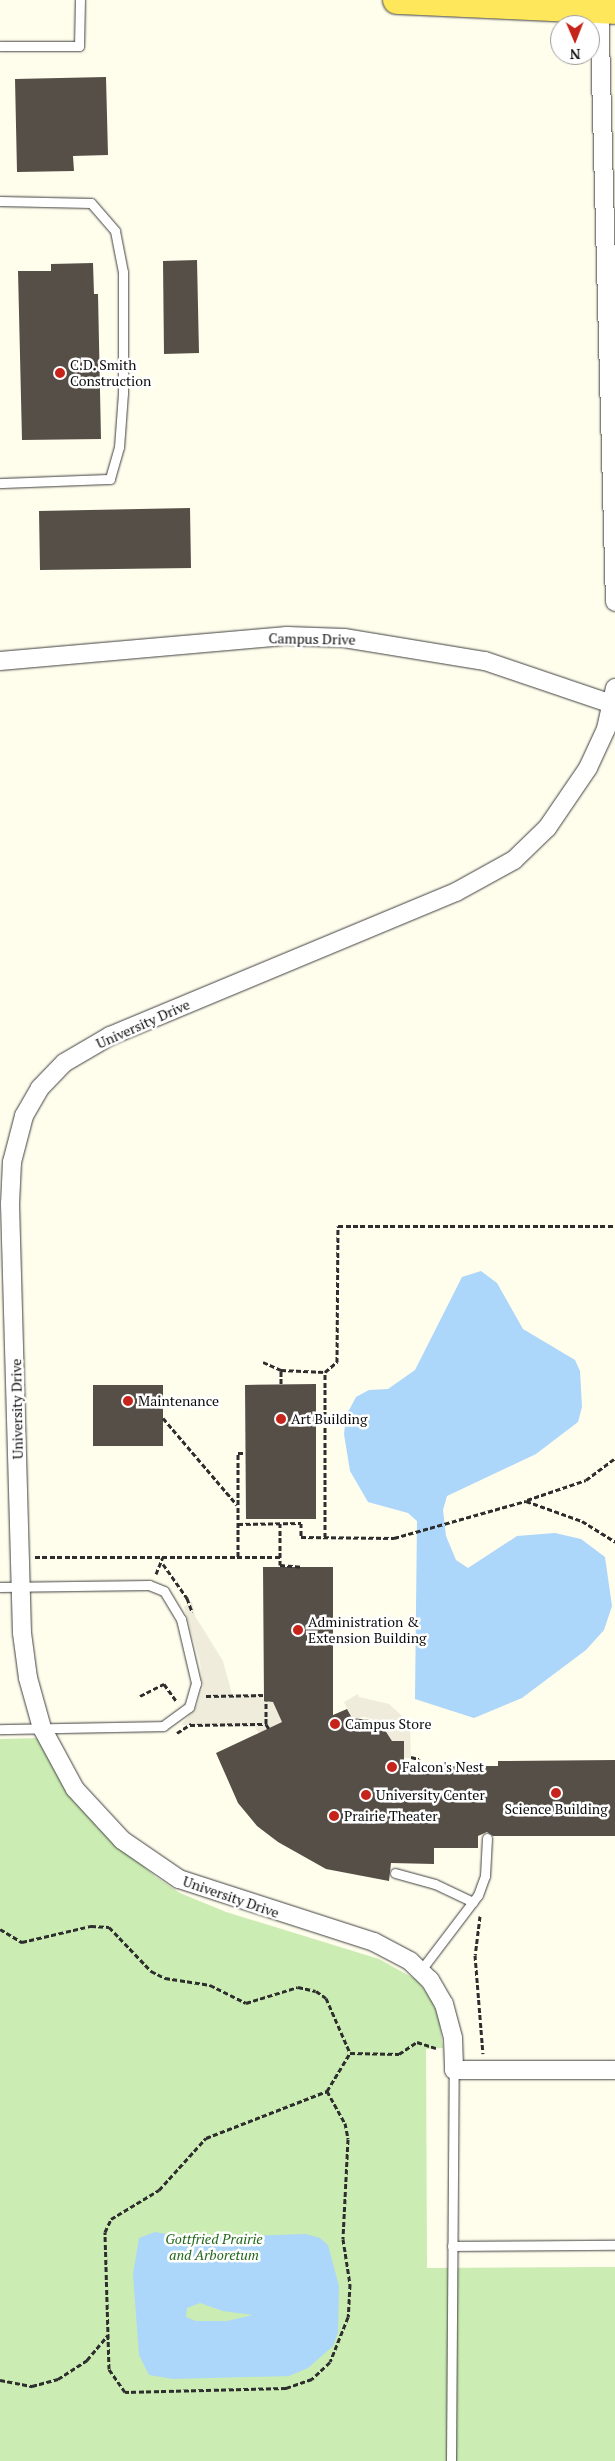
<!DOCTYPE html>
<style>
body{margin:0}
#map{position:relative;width:615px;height:2461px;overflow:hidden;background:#fffdec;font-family:"PT Serif",serif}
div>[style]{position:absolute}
.green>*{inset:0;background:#cbecb3}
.plaza>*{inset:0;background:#efecdb}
.water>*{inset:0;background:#acd6fa}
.building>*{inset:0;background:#564f48}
.path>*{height:3px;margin-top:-1.5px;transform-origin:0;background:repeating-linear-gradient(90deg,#2e2e2e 0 5px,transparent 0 7.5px)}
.roads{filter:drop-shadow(0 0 1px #3f3f3f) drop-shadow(0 0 1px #3f3f3f)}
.lane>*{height:9px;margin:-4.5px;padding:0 4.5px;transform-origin:4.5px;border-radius:4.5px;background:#fff}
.street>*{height:18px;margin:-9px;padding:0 9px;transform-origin:9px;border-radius:9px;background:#fff}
.primary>*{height:28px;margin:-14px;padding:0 14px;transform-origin:14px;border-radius:14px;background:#ffe75c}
.dots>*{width:14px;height:14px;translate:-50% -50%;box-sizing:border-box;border:2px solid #fff;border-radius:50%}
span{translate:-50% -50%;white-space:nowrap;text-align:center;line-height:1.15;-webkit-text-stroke:5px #fff;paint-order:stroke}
.poi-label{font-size:14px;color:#0c0c0c}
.left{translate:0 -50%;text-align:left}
.street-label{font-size:14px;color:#0c0c0c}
.park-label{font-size:14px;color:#226819;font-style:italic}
.north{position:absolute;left:550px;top:15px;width:50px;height:50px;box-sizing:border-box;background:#fff;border:1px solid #9e9e9e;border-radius:50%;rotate:179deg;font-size:14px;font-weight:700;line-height:20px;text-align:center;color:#0c0c0c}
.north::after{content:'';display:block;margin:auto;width:18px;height:22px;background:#c6231b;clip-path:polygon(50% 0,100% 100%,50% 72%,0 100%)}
</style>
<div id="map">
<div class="green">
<i style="clip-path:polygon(39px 1738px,97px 1827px,156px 1877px,180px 1893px,226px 1912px,379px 1959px,417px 1980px,431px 1999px,439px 2018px,443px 2048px,426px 2049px,427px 2268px,615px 2267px,615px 2461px,0 2461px,0 1739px)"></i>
</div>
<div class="plaza">
<i style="clip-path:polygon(192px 1601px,195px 1616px,223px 1661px,232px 1694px,263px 1694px,264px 1701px,273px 1701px,282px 1722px,259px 1734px,255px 1727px,181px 1725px,197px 1706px,203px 1688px,200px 1662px,184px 1607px)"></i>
<i style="clip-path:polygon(358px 1694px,359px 1697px,389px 1704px,410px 1723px,411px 1758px,404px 1758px,404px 1741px,392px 1741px,379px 1721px,364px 1717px,353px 1719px,344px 1702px)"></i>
</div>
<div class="water">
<i style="clip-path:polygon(481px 1271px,497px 1283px,523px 1329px,575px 1360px,580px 1371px,582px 1407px,578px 1422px,536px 1454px,447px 1496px,443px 1510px,446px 1536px,456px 1560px,468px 1568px,517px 1536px,555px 1533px,581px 1539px,605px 1557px,612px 1606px,604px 1630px,586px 1650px,522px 1698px,474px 1718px,415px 1699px,417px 1521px,408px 1513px,368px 1502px,350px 1471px,344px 1434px,346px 1416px,356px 1397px,369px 1390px,388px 1389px,415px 1370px,462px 1277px)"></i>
<i style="clip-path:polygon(evenodd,155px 2232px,189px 2238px,306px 2234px,320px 2238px,328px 2245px,339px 2286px,338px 2332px,333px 2346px,308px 2368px,289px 2376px,173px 2379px,149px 2375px,139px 2355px,133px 2274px,139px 2238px,155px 2232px,200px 2303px,223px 2311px,253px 2315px,227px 2321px,196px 2321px,186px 2317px,187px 2308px,200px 2303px)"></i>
</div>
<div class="building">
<i style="clip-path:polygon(106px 77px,108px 155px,73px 156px,74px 171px,17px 172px,15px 79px)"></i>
<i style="clip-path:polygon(197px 260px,199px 353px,164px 354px,163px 261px)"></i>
<i style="clip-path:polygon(93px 263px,94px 294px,98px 294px,101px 439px,22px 440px,18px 271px,51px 271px,51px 264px)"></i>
<i style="clip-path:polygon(190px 508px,191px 568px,40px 570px,39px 511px)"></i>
<i style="clip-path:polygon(316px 1384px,316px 1519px,246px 1519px,245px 1385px)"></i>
<i style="clip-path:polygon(93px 1385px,163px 1385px,163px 1446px,93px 1446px)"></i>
<i style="clip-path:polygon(263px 1567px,333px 1567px,333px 1715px,347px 1709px,352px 1718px,379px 1721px,392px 1741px,404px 1741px,404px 1766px,498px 1766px,498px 1761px,615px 1760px,615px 1836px,493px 1836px,487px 1832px,478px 1836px,478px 1848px,434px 1848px,434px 1864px,391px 1863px,389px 1881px,326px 1869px,278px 1842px,257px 1826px,238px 1803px,216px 1753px,282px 1722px,273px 1702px,264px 1701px)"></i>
</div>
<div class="path">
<i style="left:263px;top:1362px;width:20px;rotate:24deg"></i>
<i style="left:281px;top:1370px;width:44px;rotate:2.6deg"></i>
<i style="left:325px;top:1372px;width:16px;rotate:-40deg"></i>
<i style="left:337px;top:1362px;width:136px;rotate:-89.6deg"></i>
<i style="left:338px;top:1226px;width:277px"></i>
<i style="left:281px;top:1384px;width:14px;rotate:-90deg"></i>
<i style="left:163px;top:1418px;width:114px;rotate:49.6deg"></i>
<i style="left:527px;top:1500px;width:62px;rotate:-18.7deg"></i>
<i style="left:586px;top:1480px;width:36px;rotate:-37deg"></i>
<i style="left:280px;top:1523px;width:42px;rotate:90deg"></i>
<i style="left:280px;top:1565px;width:21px;rotate:5deg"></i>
<i style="left:238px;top:1524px;width:63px;rotate:-0.9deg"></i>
<i style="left:301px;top:1523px;width:14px;rotate:90deg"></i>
<i style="left:301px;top:1537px;width:93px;rotate:0.6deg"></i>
<i style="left:394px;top:1538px;width:137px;rotate:-15.7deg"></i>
<i style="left:526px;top:1501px;width:59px;rotate:19.7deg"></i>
<i style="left:582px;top:1521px;width:39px;rotate:32deg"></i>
<i style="left:325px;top:1537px;width:165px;rotate:-90deg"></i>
<i style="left:35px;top:1557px;width:245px"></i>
<i style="left:238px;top:1557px;width:104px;rotate:-90deg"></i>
<i style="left:238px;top:1453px;width:7px"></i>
<i style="left:163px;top:1564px;width:42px;rotate:54.8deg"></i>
<i style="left:187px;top:1598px;width:15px;rotate:70deg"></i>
<i style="left:156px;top:1574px;width:18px;rotate:-68deg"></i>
<i style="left:140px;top:1696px;width:27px;rotate:-27deg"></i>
<i style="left:164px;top:1684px;width:22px;rotate:54deg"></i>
<i style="left:206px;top:1696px;width:57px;rotate:-1deg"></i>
<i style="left:266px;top:1724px;width:23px;rotate:-90deg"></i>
<i style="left:190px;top:1725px;width:76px;rotate:-0.8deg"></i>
<i style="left:266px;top:1724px;width:6px;rotate:59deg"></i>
<i style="left:177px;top:1733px;width:17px;rotate:-33deg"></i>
<i style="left:411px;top:1757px;width:8px;rotate:14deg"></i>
<i style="left:419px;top:1759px;width:7px;rotate:74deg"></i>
<i style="left:480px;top:1916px;width:39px;rotate:97deg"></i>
<i style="left:475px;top:1955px;width:99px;rotate:85.4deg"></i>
<i style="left:0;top:1929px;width:26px;rotate:31deg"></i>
<i style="left:22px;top:1942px;width:71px;rotate:-13.1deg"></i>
<i style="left:91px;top:1926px;width:18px;rotate:3deg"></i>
<i style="left:109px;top:1927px;width:61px;rotate:46.3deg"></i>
<i style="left:151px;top:1971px;width:16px;rotate:27deg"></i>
<i style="left:165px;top:1978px;width:46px;rotate:8.8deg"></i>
<i style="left:210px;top:1985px;width:40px;rotate:26.6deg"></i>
<i style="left:246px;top:2003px;width:54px;rotate:-17.1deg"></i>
<i style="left:298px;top:1987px;width:18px;rotate:13deg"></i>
<i style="left:316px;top:1991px;width:12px;rotate:35deg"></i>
<i style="left:326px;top:1998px;width:60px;rotate:66.4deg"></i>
<i style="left:350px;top:2053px;width:49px;rotate:1.2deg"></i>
<i style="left:399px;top:2054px;width:22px;rotate:-34deg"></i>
<i style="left:417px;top:2042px;width:20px;rotate:18deg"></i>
<i style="left:327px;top:2091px;width:37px;rotate:61deg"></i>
<i style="left:345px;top:2123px;width:16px;rotate:79deg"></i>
<i style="left:348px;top:2139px;width:100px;rotate:92.9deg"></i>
<i style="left:343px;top:2239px;width:46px;rotate:81.2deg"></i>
<i style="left:350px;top:2284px;width:33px;rotate:93deg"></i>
<i style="left:348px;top:2317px;width:48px;rotate:111.8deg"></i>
<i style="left:330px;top:2362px;width:25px;rotate:137deg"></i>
<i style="left:312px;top:2379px;width:28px;rotate:161deg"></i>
<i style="left:286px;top:2388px;width:161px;rotate:178.6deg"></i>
<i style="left:125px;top:2392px;width:28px;rotate:-125deg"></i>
<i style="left:109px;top:2369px;width:137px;rotate:-91.7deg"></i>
<i style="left:105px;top:2232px;width:14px;rotate:-65deg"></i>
<i style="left:111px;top:2219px;width:56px;rotate:-31.1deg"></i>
<i style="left:159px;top:2190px;width:70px;rotate:-47.9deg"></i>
<i style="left:206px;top:2138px;width:130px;rotate:-21.2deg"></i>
<i style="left:327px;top:2091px;width:44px;rotate:-58.8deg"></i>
<i style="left:0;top:2380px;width:33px;rotate:11deg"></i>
<i style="left:32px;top:2386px;width:27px;rotate:-15deg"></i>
<i style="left:58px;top:2379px;width:35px;rotate:-33deg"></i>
<i style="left:87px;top:2360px;width:33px;rotate:-50deg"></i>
</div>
<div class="roads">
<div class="lane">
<i style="left:0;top:46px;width:79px"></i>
<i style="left:79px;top:46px;width:46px;rotate:-88.8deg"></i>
<i style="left:0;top:201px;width:91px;rotate:1.3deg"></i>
<i style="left:91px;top:203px;width:37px;rotate:49deg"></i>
<i style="left:115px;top:231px;width:42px;rotate:79deg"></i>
<i style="left:123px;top:272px;width:121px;rotate:90deg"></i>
<i style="left:123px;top:393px;width:54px;rotate:94.2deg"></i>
<i style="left:119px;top:447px;width:33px;rotate:106deg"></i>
<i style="left:110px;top:479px;width:110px;rotate:177.9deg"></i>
<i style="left:0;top:1587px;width:149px;rotate:-0.8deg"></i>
<i style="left:149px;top:1585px;width:16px;rotate:22deg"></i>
<i style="left:164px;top:1591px;width:33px;rotate:59deg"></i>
<i style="left:181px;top:1619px;width:66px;rotate:76.8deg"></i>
<i style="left:196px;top:1683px;width:25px;rotate:106deg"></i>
<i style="left:189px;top:1707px;width:32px;rotate:144deg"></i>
<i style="left:163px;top:1726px;width:163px;rotate:178.9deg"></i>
<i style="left:395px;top:1873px;width:41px;rotate:15.4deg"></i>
<i style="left:435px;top:1884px;width:42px;rotate:25.3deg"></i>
<i style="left:421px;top:1970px;width:94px;rotate:-52.8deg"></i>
<i style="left:478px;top:1895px;width:20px;rotate:-70deg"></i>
<i style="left:485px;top:1876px;width:38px;rotate:-87deg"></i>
<i style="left:452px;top:2246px;width:163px;rotate:-0.4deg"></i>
<i style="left:451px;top:2461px;width:391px;rotate:-89.6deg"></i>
</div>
<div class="street">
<i style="left:599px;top:0;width:602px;rotate:88.48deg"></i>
<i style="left:0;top:661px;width:288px;rotate:-5deg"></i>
<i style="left:287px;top:636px;width:57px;rotate:2deg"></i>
<i style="left:344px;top:638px;width:143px;rotate:9.3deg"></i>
<i style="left:485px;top:661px;width:137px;rotate:18.7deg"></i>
<i style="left:615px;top:688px;width:42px;rotate:102.4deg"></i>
<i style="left:606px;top:729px;width:43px;rotate:114.8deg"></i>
<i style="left:588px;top:768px;width:73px;rotate:124.3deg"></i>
<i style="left:547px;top:828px;width:46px;rotate:135.9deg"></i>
<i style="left:514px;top:860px;width:66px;rotate:151.1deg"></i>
<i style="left:456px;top:892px;width:375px;rotate:157.4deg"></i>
<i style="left:110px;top:1036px;width:53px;rotate:149.6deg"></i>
<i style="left:64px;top:1063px;width:35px;rotate:134deg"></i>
<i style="left:40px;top:1088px;width:32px;rotate:120deg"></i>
<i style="left:24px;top:1116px;width:48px;rotate:104.6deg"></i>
<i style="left:12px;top:1162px;width:42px;rotate:92.7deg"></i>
<i style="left:10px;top:1204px;width:429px;rotate:88.4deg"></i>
<i style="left:22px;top:1633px;width:45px;rotate:82.4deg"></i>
<i style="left:28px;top:1678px;width:52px;rotate:74.4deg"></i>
<i style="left:42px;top:1728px;width:69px;rotate:61.6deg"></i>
<i style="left:75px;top:1789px;width:69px;rotate:47.3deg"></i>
<i style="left:122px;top:1840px;width:69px;rotate:34.4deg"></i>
<i style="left:179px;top:1879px;width:205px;rotate:17.9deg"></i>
<i style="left:374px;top:1942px;width:41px;rotate:27.8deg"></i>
<i style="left:410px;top:1961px;width:28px;rotate:44deg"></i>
<i style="left:430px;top:1980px;width:28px;rotate:60deg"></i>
<i style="left:444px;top:2004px;width:35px;rotate:75deg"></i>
<i style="left:453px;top:2038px;width:32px;rotate:88deg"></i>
<i style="left:454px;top:2070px;width:161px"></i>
</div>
<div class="primary">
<i style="left:397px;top:0;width:218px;rotate:2.6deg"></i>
</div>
</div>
<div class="dots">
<i style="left:60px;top:373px;background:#c6231b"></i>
<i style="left:128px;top:1401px;background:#c6231b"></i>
<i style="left:281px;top:1419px;background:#c6231b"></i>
<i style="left:298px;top:1630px;background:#c6231b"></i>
<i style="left:335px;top:1724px;background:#c6231b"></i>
<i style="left:392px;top:1767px;background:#c6231b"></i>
<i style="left:556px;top:1793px;background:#c6231b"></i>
<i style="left:366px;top:1795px;background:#c6231b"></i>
<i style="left:334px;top:1816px;background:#c6231b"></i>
</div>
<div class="poi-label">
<span class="left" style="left:70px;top:373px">C.D. Smith<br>Construction</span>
<span class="left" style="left:138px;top:1401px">Maintenance</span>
<span class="left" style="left:291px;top:1419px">Art Building</span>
<span class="left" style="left:308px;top:1630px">Administration &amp;<br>Extension Building</span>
<span class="left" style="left:345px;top:1724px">Campus Store</span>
<span class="left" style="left:402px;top:1767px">Falcon's Nest</span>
<span class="left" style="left:376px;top:1795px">University Center</span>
<span style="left:556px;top:1809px">Science Building</span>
<span class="left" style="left:344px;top:1816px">Prairie Theater</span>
</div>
<div class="street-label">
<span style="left:312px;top:639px;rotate:1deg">Campus Drive</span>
<span style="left:143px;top:1024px;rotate:-24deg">University Drive</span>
<span style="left:17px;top:1409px;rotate:-91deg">University Drive</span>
<span style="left:231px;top:1897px;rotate:19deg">University Drive</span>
</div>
<div class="park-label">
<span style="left:214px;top:2247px">Gottfried Prairie<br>and Arboretum</span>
</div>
<div class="north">N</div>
</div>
